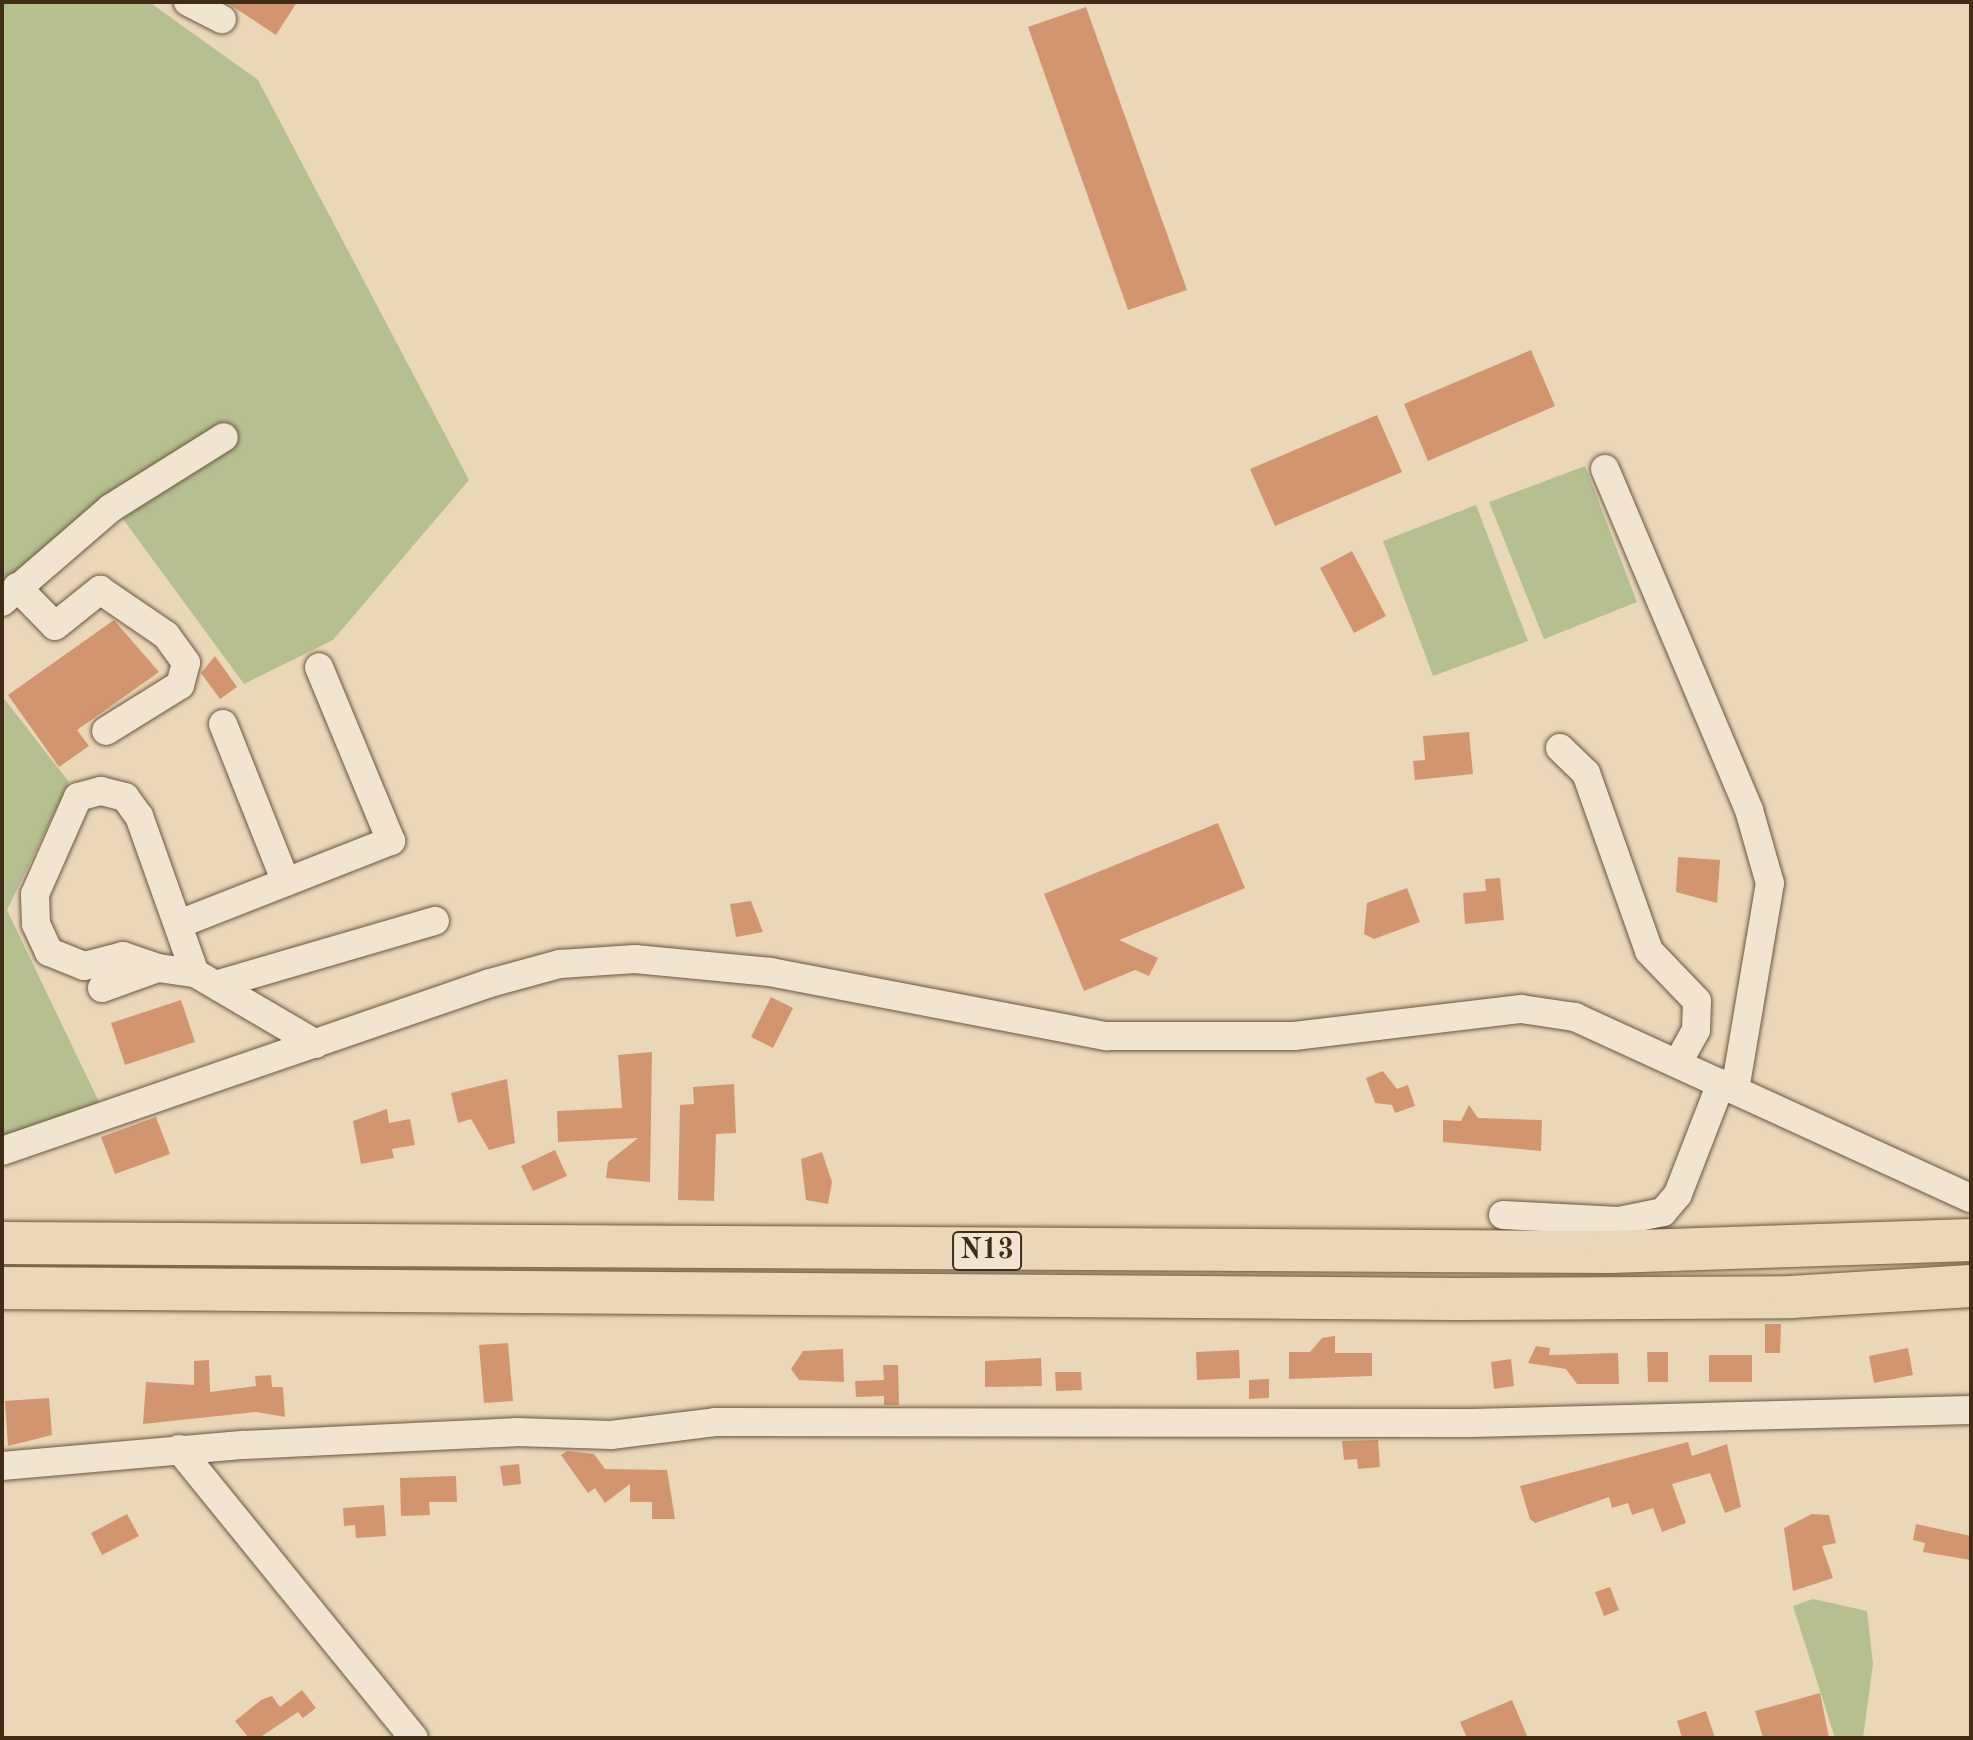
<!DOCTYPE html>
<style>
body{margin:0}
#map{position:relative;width:1973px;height:1740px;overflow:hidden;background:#ead7b8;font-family:"Old Standard TT",serif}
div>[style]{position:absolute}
.green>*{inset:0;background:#b5bf90}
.building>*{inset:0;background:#d39570}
.roads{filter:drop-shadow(0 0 2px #6b583e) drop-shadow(0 0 2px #6b583e)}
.minor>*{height:28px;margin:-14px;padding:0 14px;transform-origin:14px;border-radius:14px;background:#f1e5d1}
.highway>*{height:42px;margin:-21px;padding:0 21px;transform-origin:21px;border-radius:21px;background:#ead7b8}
span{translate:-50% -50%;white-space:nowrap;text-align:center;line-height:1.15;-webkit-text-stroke:6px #f1e5d1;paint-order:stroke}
.shield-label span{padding:2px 6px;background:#f1e5d1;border:2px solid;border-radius:6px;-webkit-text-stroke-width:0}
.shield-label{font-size:28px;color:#412d16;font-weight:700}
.frame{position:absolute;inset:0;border:4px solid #412d16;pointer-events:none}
</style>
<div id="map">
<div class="green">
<i style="clip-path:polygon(2px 2px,149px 2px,258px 80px,469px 480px,333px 640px,244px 684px,120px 515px,2px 618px)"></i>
<i style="clip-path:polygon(1585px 466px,1637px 602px,1544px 639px,1489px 502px)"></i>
<i style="clip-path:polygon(1476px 505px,1528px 641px,1433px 676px,1383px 541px)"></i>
<i style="clip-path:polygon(2px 696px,69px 782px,7px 910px,100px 1104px,2px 1138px)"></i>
<i style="clip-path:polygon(1813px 1599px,1867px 1611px,1873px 1664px,1863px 1738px,1835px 1738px,1793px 1606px)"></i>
</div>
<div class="building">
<i style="clip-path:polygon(226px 2px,297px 2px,276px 35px)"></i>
<i style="clip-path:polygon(1086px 7px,1187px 290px,1128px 310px,1028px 27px)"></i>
<i style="clip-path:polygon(1531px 350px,1555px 406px,1428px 461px,1404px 404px)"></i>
<i style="clip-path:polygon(1377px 415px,1402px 472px,1275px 526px,1250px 469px)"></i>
<i style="clip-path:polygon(1352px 551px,1386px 616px,1354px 633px,1320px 568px)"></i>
<i style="clip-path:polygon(114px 620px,159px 672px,77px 730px,89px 746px,59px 767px,8px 695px)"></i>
<i style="clip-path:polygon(215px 656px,237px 687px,220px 699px,201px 673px)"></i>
<i style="clip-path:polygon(1469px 732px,1473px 774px,1415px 780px,1413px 761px,1425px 760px,1423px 736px)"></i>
<i style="clip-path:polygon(1218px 823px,1245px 888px,1119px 940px,1158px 958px,1149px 976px,1135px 970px,1084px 991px,1044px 894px)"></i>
<i style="clip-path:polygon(1678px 857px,1720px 860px,1717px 903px,1676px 892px)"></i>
<i style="clip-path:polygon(1500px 878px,1504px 920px,1465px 924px,1463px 893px,1486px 891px,1485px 879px)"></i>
<i style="clip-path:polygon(1407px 888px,1420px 922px,1374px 939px,1364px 934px,1367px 903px)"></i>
<i style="clip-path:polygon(751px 901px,763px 932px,736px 937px,730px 904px)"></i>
<i style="clip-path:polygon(771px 997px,793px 1008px,773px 1048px,751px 1037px)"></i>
<i style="clip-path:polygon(181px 1000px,195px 1042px,125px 1065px,111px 1023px)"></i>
<i style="clip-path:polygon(652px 1052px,650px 1182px,606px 1178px,608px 1162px,638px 1138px,558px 1142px,557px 1111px,622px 1108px,618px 1055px)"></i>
<i style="clip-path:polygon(1383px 1071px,1397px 1089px,1408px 1085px,1415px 1106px,1395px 1113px,1392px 1105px,1375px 1103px,1366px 1078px)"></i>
<i style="clip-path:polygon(507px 1079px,515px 1143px,489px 1150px,471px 1119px,458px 1123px,451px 1093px)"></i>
<i style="clip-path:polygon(734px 1084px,736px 1133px,716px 1134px,714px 1201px,678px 1200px,680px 1105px,694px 1104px,693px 1087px)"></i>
<i style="clip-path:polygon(1469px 1105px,1478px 1118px,1542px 1120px,1541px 1151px,1443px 1142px,1443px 1120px,1461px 1121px)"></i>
<i style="clip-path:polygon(387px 1109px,389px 1123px,410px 1119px,415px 1145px,392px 1149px,394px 1158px,361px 1164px,353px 1121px)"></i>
<i style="clip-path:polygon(156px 1117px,170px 1154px,115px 1174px,101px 1137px)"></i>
<i style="clip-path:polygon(555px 1150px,567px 1176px,533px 1191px,521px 1166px)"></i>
<i style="clip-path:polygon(822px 1152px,832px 1182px,828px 1204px,806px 1200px,801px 1159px)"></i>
<i style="clip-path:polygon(1765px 1324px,1781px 1324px,1780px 1353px,1765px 1353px)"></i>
<i style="clip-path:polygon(1335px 1336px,1335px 1353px,1372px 1353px,1372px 1376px,1289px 1379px,1289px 1352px,1310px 1352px,1322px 1338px)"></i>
<i style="clip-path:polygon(508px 1343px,513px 1401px,484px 1403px,479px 1345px)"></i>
<i style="clip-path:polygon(1536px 1346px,1550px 1348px,1549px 1355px,1618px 1353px,1619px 1384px,1577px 1384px,1566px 1369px,1528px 1363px)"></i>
<i style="clip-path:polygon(1908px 1348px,1913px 1375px,1874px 1383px,1869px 1356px)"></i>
<i style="clip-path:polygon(843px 1349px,844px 1382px,799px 1380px,791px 1369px,803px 1351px)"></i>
<i style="clip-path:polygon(1239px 1350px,1240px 1378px,1197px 1380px,1196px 1352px)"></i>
<i style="clip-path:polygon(1647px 1352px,1668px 1352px,1668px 1382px,1648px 1382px)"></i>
<i style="clip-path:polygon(1709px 1355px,1752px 1355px,1752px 1382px,1709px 1382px)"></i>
<i style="clip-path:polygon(1041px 1358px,1042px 1386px,985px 1387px,985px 1361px)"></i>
<i style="clip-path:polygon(1511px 1359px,1514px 1386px,1494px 1389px,1491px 1362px)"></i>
<i style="clip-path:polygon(209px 1360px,210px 1392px,256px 1386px,255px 1376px,271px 1375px,272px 1387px,283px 1387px,285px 1417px,257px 1412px,143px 1424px,146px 1382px,194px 1385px,194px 1361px)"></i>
<i style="clip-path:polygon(883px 1365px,898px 1365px,899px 1405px,884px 1405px,884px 1396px,856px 1397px,855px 1381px,884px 1380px)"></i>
<i style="clip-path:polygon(1055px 1372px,1081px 1372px,1082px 1390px,1056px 1391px)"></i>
<i style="clip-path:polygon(1269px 1379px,1269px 1398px,1249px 1399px,1249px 1380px)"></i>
<i style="clip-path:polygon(49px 1398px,52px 1435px,8px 1446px,5px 1401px)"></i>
<i style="clip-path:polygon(1378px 1440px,1380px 1467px,1358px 1469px,1357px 1459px,1344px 1460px,1342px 1441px)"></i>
<i style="clip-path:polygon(1688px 1442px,1692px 1456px,1727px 1444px,1741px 1507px,1725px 1513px,1710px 1473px,1672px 1484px,1686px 1523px,1662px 1532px,1653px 1508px,1632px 1515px,1628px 1503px,1612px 1508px,1609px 1497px,1535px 1523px,1530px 1519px,1520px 1486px)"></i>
<i style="clip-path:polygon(567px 1451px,594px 1454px,605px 1469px,667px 1470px,675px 1519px,652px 1519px,652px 1502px,630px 1502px,630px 1484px,605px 1503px,595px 1488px,588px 1493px,561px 1455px)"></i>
<i style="clip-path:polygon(519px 1464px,521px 1484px,503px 1486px,500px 1466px)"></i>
<i style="clip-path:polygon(456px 1476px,457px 1502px,429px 1502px,430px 1515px,401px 1516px,400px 1478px)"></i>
<i style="clip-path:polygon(384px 1505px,386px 1536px,356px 1538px,355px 1525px,344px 1526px,343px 1508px)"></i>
<i style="clip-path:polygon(127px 1514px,139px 1536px,102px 1555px,91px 1533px)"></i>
<i style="clip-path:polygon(1812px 1514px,1829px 1515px,1836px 1543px,1822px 1546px,1833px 1578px,1793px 1591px,1784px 1528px)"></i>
<i style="clip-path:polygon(1916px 1524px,1971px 1536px,1971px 1560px,1923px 1552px,1925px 1543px,1913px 1540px)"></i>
<i style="clip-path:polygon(1610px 1587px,1619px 1610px,1604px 1616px,1595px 1592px)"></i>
<i style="clip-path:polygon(302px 1690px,316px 1708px,303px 1718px,298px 1712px,259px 1738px,249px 1738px,235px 1721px,261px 1700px,272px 1696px,280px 1707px)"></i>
<i style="clip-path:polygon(1820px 1693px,1829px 1738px,1763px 1738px,1755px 1711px)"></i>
<i style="clip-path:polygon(1512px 1700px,1528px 1738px,1467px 1738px,1460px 1722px)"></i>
<i style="clip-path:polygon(1706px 1711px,1715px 1738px,1682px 1738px,1677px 1721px)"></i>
</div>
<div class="roads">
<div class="minor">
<i style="left:188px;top:2px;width:38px;rotate:27deg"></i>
<i style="left:1605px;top:469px;width:370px;rotate:67.1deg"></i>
<i style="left:1749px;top:810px;width:76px;rotate:74deg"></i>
<i style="left:1770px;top:883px;width:210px;rotate:99.6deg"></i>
<i style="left:17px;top:587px;width:54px;rotate:45.7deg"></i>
<i style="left:55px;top:626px;width:58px;rotate:-38.7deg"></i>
<i style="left:100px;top:590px;width:80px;rotate:34.3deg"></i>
<i style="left:166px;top:635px;width:34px;rotate:54deg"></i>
<i style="left:186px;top:663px;width:23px;rotate:105deg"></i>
<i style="left:180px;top:685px;width:87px;rotate:148.1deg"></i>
<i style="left:2px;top:602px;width:144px;rotate:-40.8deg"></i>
<i style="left:111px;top:508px;width:133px;rotate:-32.1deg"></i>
<i style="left:223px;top:724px;width:170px;rotate:68.3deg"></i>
<i style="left:1560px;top:748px;width:36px;rotate:44deg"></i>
<i style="left:1586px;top:773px;width:189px;rotate:70.5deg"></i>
<i style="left:1649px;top:951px;width:69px;rotate:46.2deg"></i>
<i style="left:1697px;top:1001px;width:29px;rotate:92deg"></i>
<i style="left:1696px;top:1030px;width:37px;rotate:119deg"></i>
<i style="left:179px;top:924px;width:228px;rotate:-21.4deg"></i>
<i style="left:391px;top:841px;width:188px;rotate:-112.5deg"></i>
<i style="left:158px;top:968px;width:37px;rotate:-161deg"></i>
<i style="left:123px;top:956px;width:40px;rotate:165.6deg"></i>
<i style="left:84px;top:966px;width:38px;rotate:-158deg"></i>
<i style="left:49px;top:952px;width:31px;rotate:-115deg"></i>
<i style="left:36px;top:924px;width:30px;rotate:-92deg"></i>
<i style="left:35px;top:894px;width:106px;rotate:-66.1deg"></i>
<i style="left:78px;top:797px;width:24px;rotate:-15deg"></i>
<i style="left:101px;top:791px;width:25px;rotate:14deg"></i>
<i style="left:125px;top:797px;width:24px;rotate:54deg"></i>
<i style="left:139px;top:816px;width:167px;rotate:70.4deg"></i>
<i style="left:219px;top:984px;width:225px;rotate:-16.3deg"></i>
<i style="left:102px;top:988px;width:59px;rotate:-19.7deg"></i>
<i style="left:158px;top:968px;width:37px;rotate:8deg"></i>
<i style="left:195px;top:973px;width:140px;rotate:30.4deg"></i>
<i style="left:2px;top:1151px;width:516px;rotate:-19deg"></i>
<i style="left:490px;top:983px;width:73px;rotate:-15.2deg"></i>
<i style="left:560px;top:964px;width:75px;rotate:-3.8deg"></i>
<i style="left:635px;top:959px;width:136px;rotate:5.5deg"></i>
<i style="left:770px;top:972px;width:343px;rotate:10.8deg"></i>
<i style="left:1107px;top:1036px;width:187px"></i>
<i style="left:1294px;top:1036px;width:229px;rotate:-6.8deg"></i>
<i style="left:1521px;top:1009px;width:55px;rotate:8.4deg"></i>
<i style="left:1575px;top:1017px;width:435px;rotate:24.6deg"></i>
<i style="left:1503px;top:1215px;width:116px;rotate:3deg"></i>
<i style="left:1619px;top:1221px;width:45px;rotate:-11.6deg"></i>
<i style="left:1663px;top:1212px;width:23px;rotate:-50deg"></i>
<i style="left:1678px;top:1194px;width:119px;rotate:-68.8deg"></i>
<i style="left:179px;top:1449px;width:372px;rotate:50.9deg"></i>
<i style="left:2px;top:1466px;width:243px;rotate:-5deg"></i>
<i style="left:244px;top:1445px;width:272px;rotate:-2.7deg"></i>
<i style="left:516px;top:1432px;width:95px;rotate:1.8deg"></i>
<i style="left:611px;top:1435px;width:105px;rotate:-7.1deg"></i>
<i style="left:715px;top:1422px;width:757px;rotate:0.08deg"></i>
<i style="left:1472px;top:1423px;width:499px;rotate:-1.5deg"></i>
</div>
<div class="highway">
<i style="left:2px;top:1243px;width:1608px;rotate:0.32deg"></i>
<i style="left:1610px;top:1252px;width:361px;rotate:-1.9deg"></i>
<i style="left:2px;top:1288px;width:1455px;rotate:0.43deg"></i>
<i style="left:1457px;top:1299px;width:334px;rotate:-0.3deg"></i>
<i style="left:1791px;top:1297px;width:180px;rotate:-3.5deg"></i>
</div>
</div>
<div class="shield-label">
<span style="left:987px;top:1251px">N13</span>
</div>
<div class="frame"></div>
</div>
